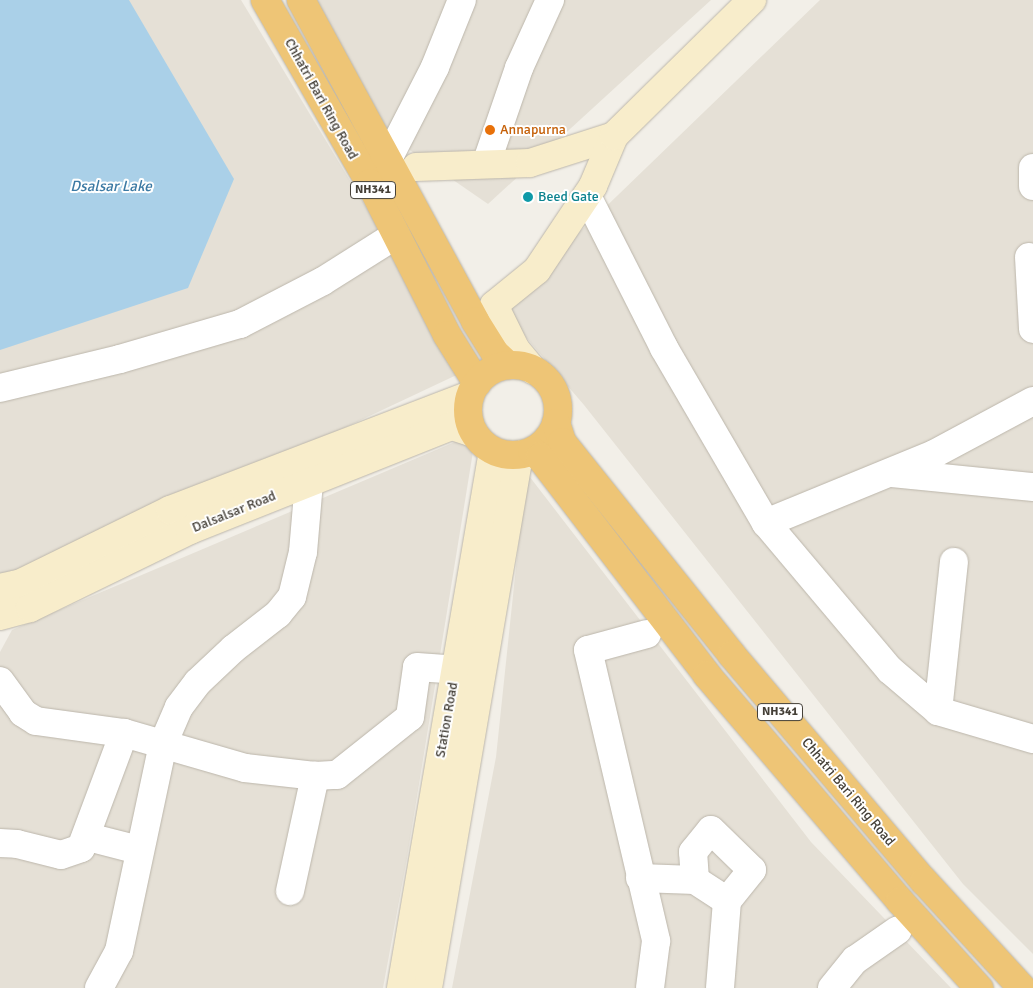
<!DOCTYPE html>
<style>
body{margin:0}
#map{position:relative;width:1033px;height:988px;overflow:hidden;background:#f2efe8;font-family:Signika,sans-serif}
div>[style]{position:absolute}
.residential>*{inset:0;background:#e5e0d6}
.water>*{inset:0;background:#aad0e8}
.roads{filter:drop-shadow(0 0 1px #bcb6ab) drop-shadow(0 0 1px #bcb6ab)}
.street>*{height:28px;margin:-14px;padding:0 14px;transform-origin:14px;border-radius:14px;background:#fff}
.secondary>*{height:28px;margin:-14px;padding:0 14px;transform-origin:14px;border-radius:14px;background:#f8edcb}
.highway>*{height:28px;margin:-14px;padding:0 14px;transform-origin:14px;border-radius:14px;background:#eec576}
.highway>.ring{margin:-14px;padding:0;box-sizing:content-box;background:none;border:28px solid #eec576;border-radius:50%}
.dots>*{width:14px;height:14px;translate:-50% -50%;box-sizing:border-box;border:2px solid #fff;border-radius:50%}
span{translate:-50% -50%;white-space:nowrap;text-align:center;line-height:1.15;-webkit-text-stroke:4px #fff;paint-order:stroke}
.shield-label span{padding:1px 4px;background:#fff;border:1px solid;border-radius:4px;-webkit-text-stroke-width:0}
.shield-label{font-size:12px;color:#443f37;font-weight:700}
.street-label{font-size:14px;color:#443f37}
.food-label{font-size:14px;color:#c56008}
.left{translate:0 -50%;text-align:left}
.culture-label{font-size:14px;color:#0d838f}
.water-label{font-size:15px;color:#3c7aa4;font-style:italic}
</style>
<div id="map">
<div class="residential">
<i style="clip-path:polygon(0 0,241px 0,465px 371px,170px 510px,0 581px)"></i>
<i style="clip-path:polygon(304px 0,711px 0,488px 204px,388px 135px)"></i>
<i style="clip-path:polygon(820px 0,1033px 0,1033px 954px,963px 884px,584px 405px,501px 308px)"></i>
<i style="clip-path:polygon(476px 433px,407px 858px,383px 988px,0 988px,0 652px,12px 630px)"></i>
<i style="clip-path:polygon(526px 472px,811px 842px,951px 988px,452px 988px,496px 757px)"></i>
</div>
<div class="water">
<i style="clip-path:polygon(0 0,129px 0,234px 179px,188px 288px,0 350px)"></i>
</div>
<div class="roads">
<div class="street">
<i style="left:388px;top:159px;width:103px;rotate:-62.9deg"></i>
<i style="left:435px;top:67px;width:72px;rotate:-68.1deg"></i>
<i style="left:486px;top:164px;width:102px;rotate:-71deg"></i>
<i style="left:519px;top:68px;width:75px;rotate:-65.5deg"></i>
<i style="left:1033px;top:168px;width:18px;rotate:90deg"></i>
<i style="left:587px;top:196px;width:170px;rotate:63.1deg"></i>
<i style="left:664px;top:348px;width:203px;rotate:59.8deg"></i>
<i style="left:766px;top:523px;width:192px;rotate:49.9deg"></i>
<i style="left:890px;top:670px;width:63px;rotate:40.5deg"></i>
<i style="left:938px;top:711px;width:99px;rotate:16.4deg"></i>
<i style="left:1029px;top:257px;width:72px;rotate:86.8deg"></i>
<i style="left:0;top:388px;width:123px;rotate:-13.6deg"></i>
<i style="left:120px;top:359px;width:125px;rotate:-16.3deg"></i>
<i style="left:240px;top:324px;width:93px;rotate:-27.4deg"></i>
<i style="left:323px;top:281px;width:86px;rotate:-32.2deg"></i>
<i style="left:892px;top:473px;width:142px;rotate:5.7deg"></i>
<i style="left:766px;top:523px;width:182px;rotate:-22.3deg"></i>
<i style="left:934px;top:454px;width:112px;rotate:-28.2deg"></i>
<i style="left:647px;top:634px;width:61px;rotate:164.8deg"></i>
<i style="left:588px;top:650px;width:299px;rotate:76.8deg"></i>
<i style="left:656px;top:941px;width:47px;rotate:97.3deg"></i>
<i style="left:0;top:681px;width:39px;rotate:54deg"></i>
<i style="left:23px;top:713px;width:15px;rotate:32deg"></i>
<i style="left:36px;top:721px;width:89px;rotate:7.8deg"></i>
<i style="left:124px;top:733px;width:126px;rotate:16.1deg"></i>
<i style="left:245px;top:768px;width:70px;rotate:6.5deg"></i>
<i style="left:315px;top:776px;width:22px;rotate:-3deg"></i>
<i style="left:337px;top:775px;width:93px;rotate:-38.5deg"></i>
<i style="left:410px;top:717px;width:50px;rotate:-82deg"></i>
<i style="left:417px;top:667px;width:39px;rotate:4deg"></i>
<i style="left:938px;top:711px;width:150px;rotate:-83.9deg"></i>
<i style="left:88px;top:837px;width:53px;rotate:14.3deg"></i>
<i style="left:0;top:843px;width:17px;rotate:3deg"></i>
<i style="left:17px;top:844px;width:45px;rotate:14deg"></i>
<i style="left:61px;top:855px;width:21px;rotate:-19deg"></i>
<i style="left:81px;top:848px;width:123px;rotate:-69.5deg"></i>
<i style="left:640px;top:878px;width:55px;rotate:2.1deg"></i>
<i style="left:695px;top:880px;width:38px;rotate:33deg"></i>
<i style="left:727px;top:901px;width:87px;rotate:94.6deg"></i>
<i style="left:695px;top:880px;width:28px;rotate:-94deg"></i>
<i style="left:693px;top:852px;width:28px;rotate:-51deg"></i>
<i style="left:711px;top:830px;width:57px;rotate:44.3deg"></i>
<i style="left:752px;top:870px;width:40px;rotate:129deg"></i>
<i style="left:290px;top:891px;width:118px;rotate:-77.7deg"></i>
<i style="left:99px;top:988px;width:42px;rotate:-61.6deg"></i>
<i style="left:119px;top:951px;width:212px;rotate:-78deg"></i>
<i style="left:163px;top:744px;width:40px;rotate:-66.6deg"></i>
<i style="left:179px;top:707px;width:31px;rotate:-53deg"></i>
<i style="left:198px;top:682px;width:48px;rotate:-43.3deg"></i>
<i style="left:233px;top:649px;width:57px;rotate:-37.9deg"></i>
<i style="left:278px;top:614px;width:22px;rotate:-51deg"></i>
<i style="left:292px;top:597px;width:46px;rotate:-76.3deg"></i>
<i style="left:303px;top:552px;width:70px;rotate:-85.1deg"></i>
<i style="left:832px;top:988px;width:36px;rotate:-51deg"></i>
<i style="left:855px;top:960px;width:52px;rotate:-34.9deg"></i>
</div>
<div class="secondary">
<i style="left:416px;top:167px;width:114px;rotate:-2deg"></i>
<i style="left:530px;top:163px;width:88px;rotate:-17.8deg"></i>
<i style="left:533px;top:370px;width:26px;rotate:-130deg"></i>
<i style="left:516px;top:350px;width:50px;rotate:-116.1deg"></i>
<i style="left:494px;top:305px;width:55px;rotate:-39.1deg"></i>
<i style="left:537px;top:270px;width:101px;rotate:-56.3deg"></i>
<i style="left:593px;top:186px;width:54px;rotate:-67.2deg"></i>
<i style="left:614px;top:136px;width:194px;rotate:-44.6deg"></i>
<i style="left:0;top:588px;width:22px;rotate:-13deg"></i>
<i style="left:21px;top:583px;width:166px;rotate:-26.1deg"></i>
<i style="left:170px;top:510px;width:321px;rotate:-21deg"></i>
<i style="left:0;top:616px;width:31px;rotate:-15deg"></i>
<i style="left:30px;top:608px;width:178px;rotate:-26deg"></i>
<i style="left:190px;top:530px;width:282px;rotate:-21.7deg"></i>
<i style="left:452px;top:426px;width:23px;rotate:18deg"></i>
<i style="left:401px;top:988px;width:545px;rotate:-80.28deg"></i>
<i style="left:428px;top:988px;width:541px;rotate:-80.31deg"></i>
</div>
<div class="highway">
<i style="left:265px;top:0;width:211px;rotate:60.2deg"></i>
<i style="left:370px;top:183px;width:170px;rotate:63.1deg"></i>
<i style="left:447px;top:335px;width:57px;rotate:58deg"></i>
<i style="left:301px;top:0;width:365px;rotate:61.5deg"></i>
<i style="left:475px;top:321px;width:38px;rotate:58deg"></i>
<i style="left:495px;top:353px;width:18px;rotate:43deg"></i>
<i class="ring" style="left:468px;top:365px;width:62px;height:62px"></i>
<i style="left:556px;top:423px;width:20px;rotate:72deg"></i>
<i style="left:562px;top:442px;width:273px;rotate:51.4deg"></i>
<i style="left:732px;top:655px;width:297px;rotate:49.7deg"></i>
<i style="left:924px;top:881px;width:145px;rotate:47.5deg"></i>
<i style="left:532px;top:451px;width:10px;rotate:37deg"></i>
<i style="left:540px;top:457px;width:275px;rotate:52.5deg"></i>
<i style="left:707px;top:675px;width:297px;rotate:49.5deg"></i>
<i style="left:900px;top:901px;width:118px;rotate:47.8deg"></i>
</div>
</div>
<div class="dots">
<i style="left:490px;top:130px;background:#e8710a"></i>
<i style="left:528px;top:197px;background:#0f9aa8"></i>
</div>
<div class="shield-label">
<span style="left:373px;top:190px">NH341</span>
<span style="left:780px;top:712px">NH341</span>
</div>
<div class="street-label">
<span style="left:321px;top:99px;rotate:61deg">Chhatri Bari Ring Road</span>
<span style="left:234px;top:512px;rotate:-22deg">Dalsalsar Road</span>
<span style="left:447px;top:720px;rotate:-80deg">Station Road</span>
<span style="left:848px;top:792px;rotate:50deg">Chhatri Bari Ring Road</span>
</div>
<div class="food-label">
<span class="left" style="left:500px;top:130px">Annapurna</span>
</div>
<div class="culture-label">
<span class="left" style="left:538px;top:197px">Beed Gate</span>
</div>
<div class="water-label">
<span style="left:111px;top:187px">Dsalsar Lake</span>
</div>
</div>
